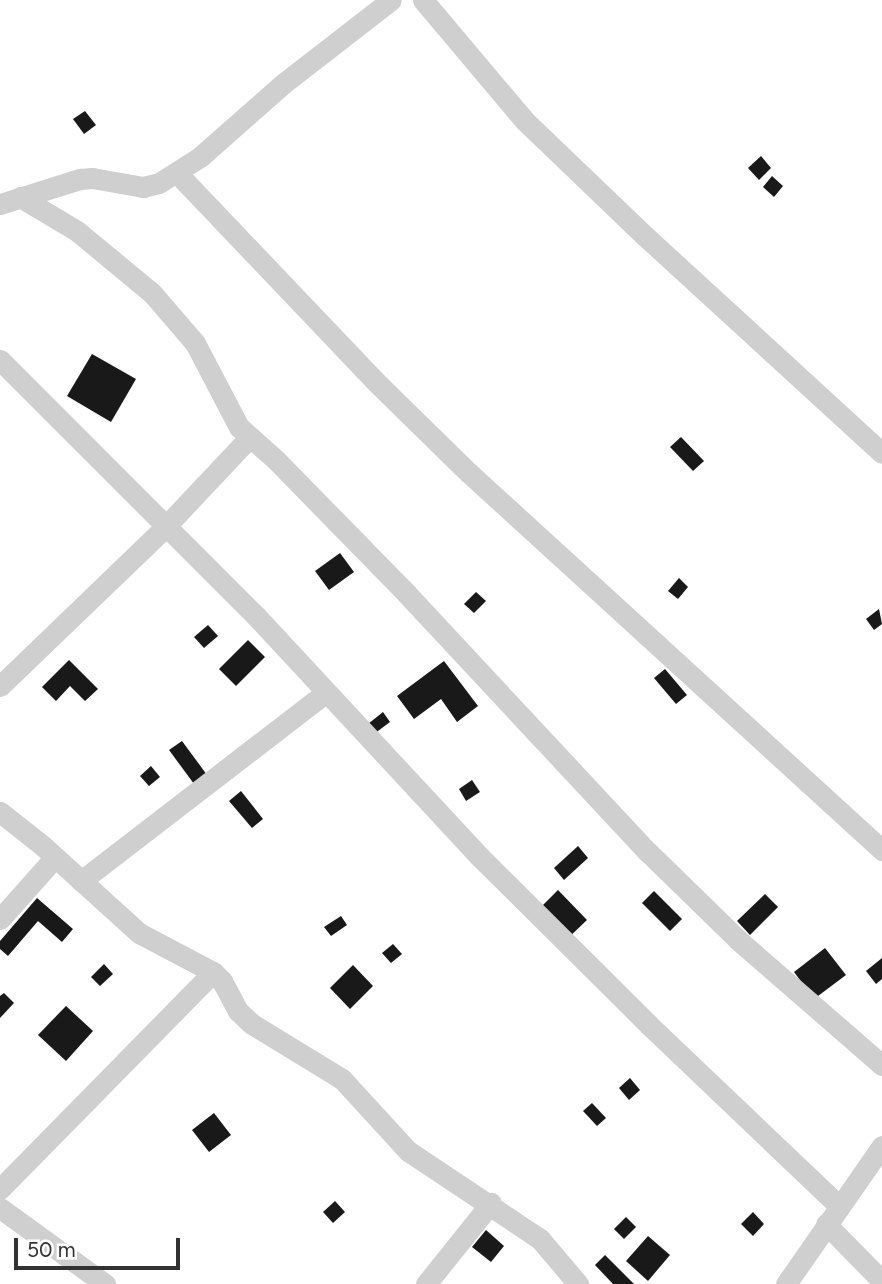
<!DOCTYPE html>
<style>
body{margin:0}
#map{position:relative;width:882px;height:1284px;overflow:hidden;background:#fff;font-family:Figtree,sans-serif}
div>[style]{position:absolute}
.building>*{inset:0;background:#191919}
.minor>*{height:21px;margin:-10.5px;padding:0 10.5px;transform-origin:10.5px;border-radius:10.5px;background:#cfcfcf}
span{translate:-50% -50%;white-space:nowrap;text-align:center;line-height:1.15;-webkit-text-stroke:7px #fff;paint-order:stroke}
.scale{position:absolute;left:14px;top:1238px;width:166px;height:32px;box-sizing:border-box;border:4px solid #323232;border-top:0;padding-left:9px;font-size:21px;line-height:24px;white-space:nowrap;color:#323232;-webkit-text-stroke:5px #fff;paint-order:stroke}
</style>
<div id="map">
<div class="building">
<i style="clip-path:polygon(85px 111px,96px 125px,84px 134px,73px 119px)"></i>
<i style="clip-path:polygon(761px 156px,771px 168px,759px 180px,748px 168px)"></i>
<i style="clip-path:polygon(772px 176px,783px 186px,774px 197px,763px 187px)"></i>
<i style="clip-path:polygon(92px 354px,136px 379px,111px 422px,67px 396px)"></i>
<i style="clip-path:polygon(681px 437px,704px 461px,693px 471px,670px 447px)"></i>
<i style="clip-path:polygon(340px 553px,354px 572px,329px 590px,315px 571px)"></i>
<i style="clip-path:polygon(679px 578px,688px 587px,678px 599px,668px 591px)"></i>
<i style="clip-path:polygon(476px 592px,486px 601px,474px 613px,464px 604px)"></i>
<i style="clip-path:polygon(879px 609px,882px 624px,874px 630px,866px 619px)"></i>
<i style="clip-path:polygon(208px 625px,218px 636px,204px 648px,194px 637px)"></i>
<i style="clip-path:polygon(248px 640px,265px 657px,236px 686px,219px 669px)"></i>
<i style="clip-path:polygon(69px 660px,98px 689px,85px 701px,70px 686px,56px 701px,42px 687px)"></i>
<i style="clip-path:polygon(444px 661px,478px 706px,457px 722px,441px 699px,414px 719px,397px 696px)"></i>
<i style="clip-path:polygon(665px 669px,687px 695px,676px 704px,654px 678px)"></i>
<i style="clip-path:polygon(383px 712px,390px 722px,370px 737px,363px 728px)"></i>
<i style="clip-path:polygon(182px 741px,210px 779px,197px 788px,169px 750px)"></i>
<i style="clip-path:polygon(151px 766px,160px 777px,149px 786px,140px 776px)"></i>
<i style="clip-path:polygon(472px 780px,480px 792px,466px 801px,459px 789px)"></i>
<i style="clip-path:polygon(241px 791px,263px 819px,252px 828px,229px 801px)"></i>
<i style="clip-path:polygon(578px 846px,588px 858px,564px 880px,554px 868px)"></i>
<i style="clip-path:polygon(558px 890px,587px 920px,565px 941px,536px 912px)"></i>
<i style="clip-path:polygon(654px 891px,682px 919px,670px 931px,642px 903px)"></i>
<i style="clip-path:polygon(765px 894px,778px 907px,750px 935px,737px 921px)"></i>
<i style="clip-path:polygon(37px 898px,73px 929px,62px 942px,38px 921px,8px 956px,0 949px,0 941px)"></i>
<i style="clip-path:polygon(341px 916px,347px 925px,331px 936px,324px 927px)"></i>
<i style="clip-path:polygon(393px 944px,402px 954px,391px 963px,382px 953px)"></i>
<i style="clip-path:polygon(825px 948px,846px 975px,814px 999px,794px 972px)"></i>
<i style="clip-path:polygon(882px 958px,882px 979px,876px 984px,866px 971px)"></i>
<i style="clip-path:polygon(104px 964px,113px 974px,100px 986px,91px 977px)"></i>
<i style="clip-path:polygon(353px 965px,373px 986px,350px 1009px,330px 988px)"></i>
<i style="clip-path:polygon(4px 993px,14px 1003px,0 1018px,0 996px)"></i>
<i style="clip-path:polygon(66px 1006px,93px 1031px,66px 1061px,38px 1035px)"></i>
<i style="clip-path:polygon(630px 1078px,640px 1090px,629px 1100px,619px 1088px)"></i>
<i style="clip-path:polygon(592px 1103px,606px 1118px,597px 1126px,583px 1111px)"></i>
<i style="clip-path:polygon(214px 1113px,231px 1135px,209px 1152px,192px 1130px)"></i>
<i style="clip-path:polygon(335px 1201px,345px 1212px,333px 1223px,323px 1212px)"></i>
<i style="clip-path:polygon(753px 1212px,764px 1224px,753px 1236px,741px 1224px)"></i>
<i style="clip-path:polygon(626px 1217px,636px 1227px,624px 1239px,614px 1229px)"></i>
<i style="clip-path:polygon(486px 1230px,504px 1246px,491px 1262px,472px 1247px)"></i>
<i style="clip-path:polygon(648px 1236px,670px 1255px,648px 1281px,626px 1261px)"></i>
<i style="clip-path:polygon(605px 1255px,634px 1284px,613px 1284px,595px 1265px)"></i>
</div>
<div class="minor">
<i style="left:423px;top:0;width:158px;rotate:49.9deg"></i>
<i style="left:525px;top:121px;width:166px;rotate:43.8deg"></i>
<i style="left:645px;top:236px;width:321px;rotate:42.5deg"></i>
<i style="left:177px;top:173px;width:289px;rotate:46.4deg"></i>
<i style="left:376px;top:382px;width:129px;rotate:44.4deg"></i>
<i style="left:468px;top:472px;width:561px;rotate:42.4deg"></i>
<i style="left:20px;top:197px;width:66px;rotate:30.8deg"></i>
<i style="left:77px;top:231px;width:97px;rotate:39.6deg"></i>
<i style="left:152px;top:293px;width:66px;rotate:49.3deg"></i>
<i style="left:195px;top:343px;width:95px;rotate:62.4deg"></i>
<i style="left:239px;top:427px;width:50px;rotate:41.7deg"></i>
<i style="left:276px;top:460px;width:187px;rotate:45.6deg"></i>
<i style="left:407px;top:594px;width:353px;rotate:47deg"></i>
<i style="left:648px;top:852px;width:124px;rotate:44.3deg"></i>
<i style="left:737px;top:939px;width:192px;rotate:41deg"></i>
<i style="left:0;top:204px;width:84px;rotate:-17.4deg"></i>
<i style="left:80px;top:179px;width:12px;rotate:-5deg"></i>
<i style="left:92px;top:178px;width:52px;rotate:10deg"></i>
<i style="left:143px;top:187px;width:16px;rotate:-14deg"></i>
<i style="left:159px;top:183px;width:49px;rotate:-32.4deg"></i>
<i style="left:200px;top:157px;width:112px;rotate:-41.4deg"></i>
<i style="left:284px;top:83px;width:135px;rotate:-37.8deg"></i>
<i style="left:0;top:360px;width:362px;rotate:45deg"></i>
<i style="left:256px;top:616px;width:329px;rotate:47.1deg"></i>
<i style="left:480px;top:857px;width:238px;rotate:44.8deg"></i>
<i style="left:649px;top:1025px;width:262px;rotate:43.6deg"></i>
<i style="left:0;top:686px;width:231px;rotate:-43.9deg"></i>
<i style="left:166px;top:526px;width:122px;rotate:-46.7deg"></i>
<i style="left:0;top:812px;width:55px;rotate:38.3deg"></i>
<i style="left:43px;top:846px;width:130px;rotate:42.2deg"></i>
<i style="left:139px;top:933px;width:84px;rotate:27.8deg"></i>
<i style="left:213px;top:972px;width:13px;rotate:45deg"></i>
<i style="left:222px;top:981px;width:34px;rotate:62deg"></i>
<i style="left:238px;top:1011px;width:19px;rotate:43deg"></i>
<i style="left:252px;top:1024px;width:105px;rotate:31.4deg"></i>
<i style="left:342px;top:1079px;width:98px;rotate:47.5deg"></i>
<i style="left:408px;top:1151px;width:159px;rotate:33.7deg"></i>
<i style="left:540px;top:1239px;width:59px;rotate:49.8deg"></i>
<i style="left:81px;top:881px;width:309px;rotate:-37.6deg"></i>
<i style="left:0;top:919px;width:83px;rotate:-48.4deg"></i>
<i style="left:0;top:1189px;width:304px;rotate:-45.5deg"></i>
<i style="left:0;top:1208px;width:130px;rotate:35.9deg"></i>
<i style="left:826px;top:1224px;width:80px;rotate:45.5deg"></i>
<i style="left:426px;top:1284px;width:104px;rotate:-51.3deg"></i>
<i style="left:786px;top:1284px;width:168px;rotate:-55.2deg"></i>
</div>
<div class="scale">50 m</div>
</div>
